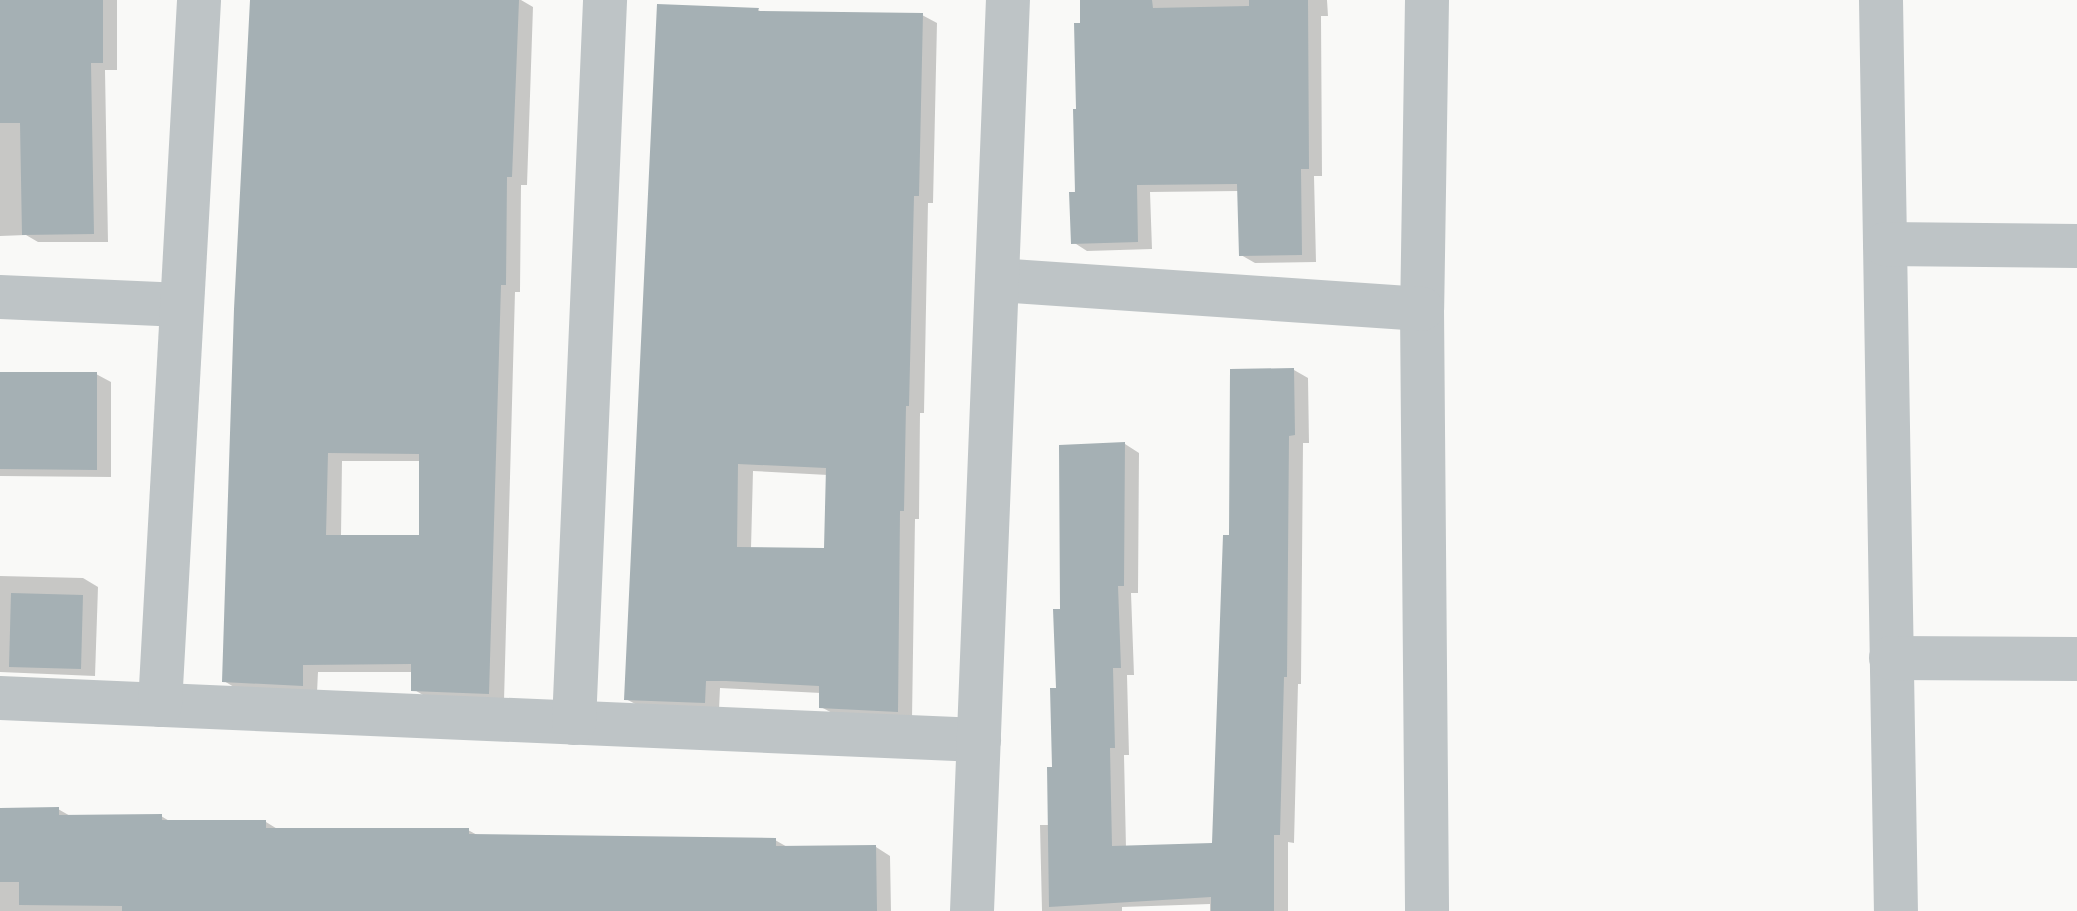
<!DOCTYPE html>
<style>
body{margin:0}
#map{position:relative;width:2077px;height:911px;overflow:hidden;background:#f9f9f7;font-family:"DM Sans",sans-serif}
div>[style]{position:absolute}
.shadow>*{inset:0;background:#0003}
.building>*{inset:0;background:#a5b0b4}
.minor>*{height:44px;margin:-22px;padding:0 22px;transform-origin:22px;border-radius:22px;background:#bec4c6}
span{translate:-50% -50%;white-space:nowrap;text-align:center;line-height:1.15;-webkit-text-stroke:8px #fff;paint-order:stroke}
</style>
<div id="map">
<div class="shadow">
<i style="clip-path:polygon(0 0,117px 0,117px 70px,105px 70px,108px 242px,38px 242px,26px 235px,0 236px)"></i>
<i style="clip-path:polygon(evenodd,252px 0,521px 0,533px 7px,527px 185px,521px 185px,520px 292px,515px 292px,504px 701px,428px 698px,413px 689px,413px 672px,318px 672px,317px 693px,239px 690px,224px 681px,252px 0,342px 461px,421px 461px,421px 537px,341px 537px,342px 461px)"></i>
<i style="clip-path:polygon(1082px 0,1327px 0,1328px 16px,1321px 16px,1322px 176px,1314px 176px,1316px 262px,1255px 263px,1241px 255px,1239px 191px,1150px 192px,1152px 249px,1087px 251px,1073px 242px)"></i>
<i style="clip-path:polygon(evenodd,758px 10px,764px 13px,922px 15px,937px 23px,933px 203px,928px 203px,924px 413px,920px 413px,919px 519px,915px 519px,912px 719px,836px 715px,821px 707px,821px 693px,720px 688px,719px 710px,641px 707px,626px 699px,758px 10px,753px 471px,828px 475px,826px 550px,751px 549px,753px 471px)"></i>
<i style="clip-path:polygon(1294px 370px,1308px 378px,1309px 443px,1303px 443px,1301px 684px,1298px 684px,1294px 843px,1288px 842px,1288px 911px,1210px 911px,1210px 904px,1122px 907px,1122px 911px,1042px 911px,1040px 825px,1050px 825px,1062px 611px,1125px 444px,1139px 453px,1138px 593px,1131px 593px,1134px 675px,1127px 675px,1129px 755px,1124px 755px,1126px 848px,1214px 845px,1231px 537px)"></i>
<i style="clip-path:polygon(0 373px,96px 374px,111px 382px,111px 477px,0 476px)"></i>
<i style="clip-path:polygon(0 576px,83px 578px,98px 587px,95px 676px,0 672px)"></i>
<i style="clip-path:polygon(0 809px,58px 809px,72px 817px,161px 816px,171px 822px,266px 822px,279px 830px,468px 830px,479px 836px,775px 840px,789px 848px,876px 847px,890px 856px,891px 911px,0 911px)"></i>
</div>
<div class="building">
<i style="clip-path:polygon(0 0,103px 0,103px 63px,91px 63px,94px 234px,22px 235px,20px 123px,0 123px)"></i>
<i style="clip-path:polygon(evenodd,250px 0,519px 0,512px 177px,507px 177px,506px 285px,501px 285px,489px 694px,411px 691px,411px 664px,303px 665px,303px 686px,222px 682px,234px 309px,250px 0,328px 453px,419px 454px,419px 535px,326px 535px,328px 453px)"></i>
<i style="clip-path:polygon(1080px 0,1152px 0,1153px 8px,1249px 6px,1249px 0,1308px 0,1309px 169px,1301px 169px,1302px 255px,1239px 256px,1237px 184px,1137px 185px,1138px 242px,1071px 244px,1069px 192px,1075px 192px,1073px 109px,1076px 109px,1074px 23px,1080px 23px)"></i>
<i style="clip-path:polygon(evenodd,657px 4px,759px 8px,758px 11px,923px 13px,919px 196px,914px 196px,909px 406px,906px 406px,904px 511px,900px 511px,898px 712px,819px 708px,819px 686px,726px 681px,706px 681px,705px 703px,624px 700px,657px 4px,738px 464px,826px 468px,824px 548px,737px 547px,738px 464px)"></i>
<i style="clip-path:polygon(1294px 368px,1295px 435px,1289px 436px,1287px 677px,1284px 677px,1280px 835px,1274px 835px,1274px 911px,1211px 911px,1211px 897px,1049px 907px,1047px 767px,1052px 767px,1050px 688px,1056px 688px,1053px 609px,1060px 609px,1059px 445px,1125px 442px,1124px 586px,1118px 586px,1121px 668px,1113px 668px,1115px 748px,1110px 748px,1112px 846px,1212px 843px,1223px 535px,1229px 535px,1230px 369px)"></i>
<i style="clip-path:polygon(0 372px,97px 372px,97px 470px,0 469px)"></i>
<i style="clip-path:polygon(11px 593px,83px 595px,81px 669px,9px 667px)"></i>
<i style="clip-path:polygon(59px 807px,59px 815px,162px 814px,162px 820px,266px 820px,266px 828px,469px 828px,469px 834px,776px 838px,776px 846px,876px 845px,877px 911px,122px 911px,122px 906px,19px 905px,19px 882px,0 882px,0 808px)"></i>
</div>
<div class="minor">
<i style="left:1427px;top:0;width:309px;rotate:90.9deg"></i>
<i style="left:1422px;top:309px;width:602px;rotate:89.52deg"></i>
<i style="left:1881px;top:0;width:911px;rotate:89.06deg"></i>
<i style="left:1885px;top:244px;width:192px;rotate:0.6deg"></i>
<i style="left:997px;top:280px;width:426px;rotate:3.9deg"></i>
<i style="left:0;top:297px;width:182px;rotate:2.5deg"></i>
<i style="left:1891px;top:658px;width:186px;rotate:0.3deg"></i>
<i style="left:0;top:698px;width:980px;rotate:2.46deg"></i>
<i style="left:160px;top:705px;width:706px;rotate:-86.83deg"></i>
<i style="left:574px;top:723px;width:724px;rotate:-87.54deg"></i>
<i style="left:972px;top:911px;width:912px;rotate:-87.74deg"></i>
</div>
</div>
